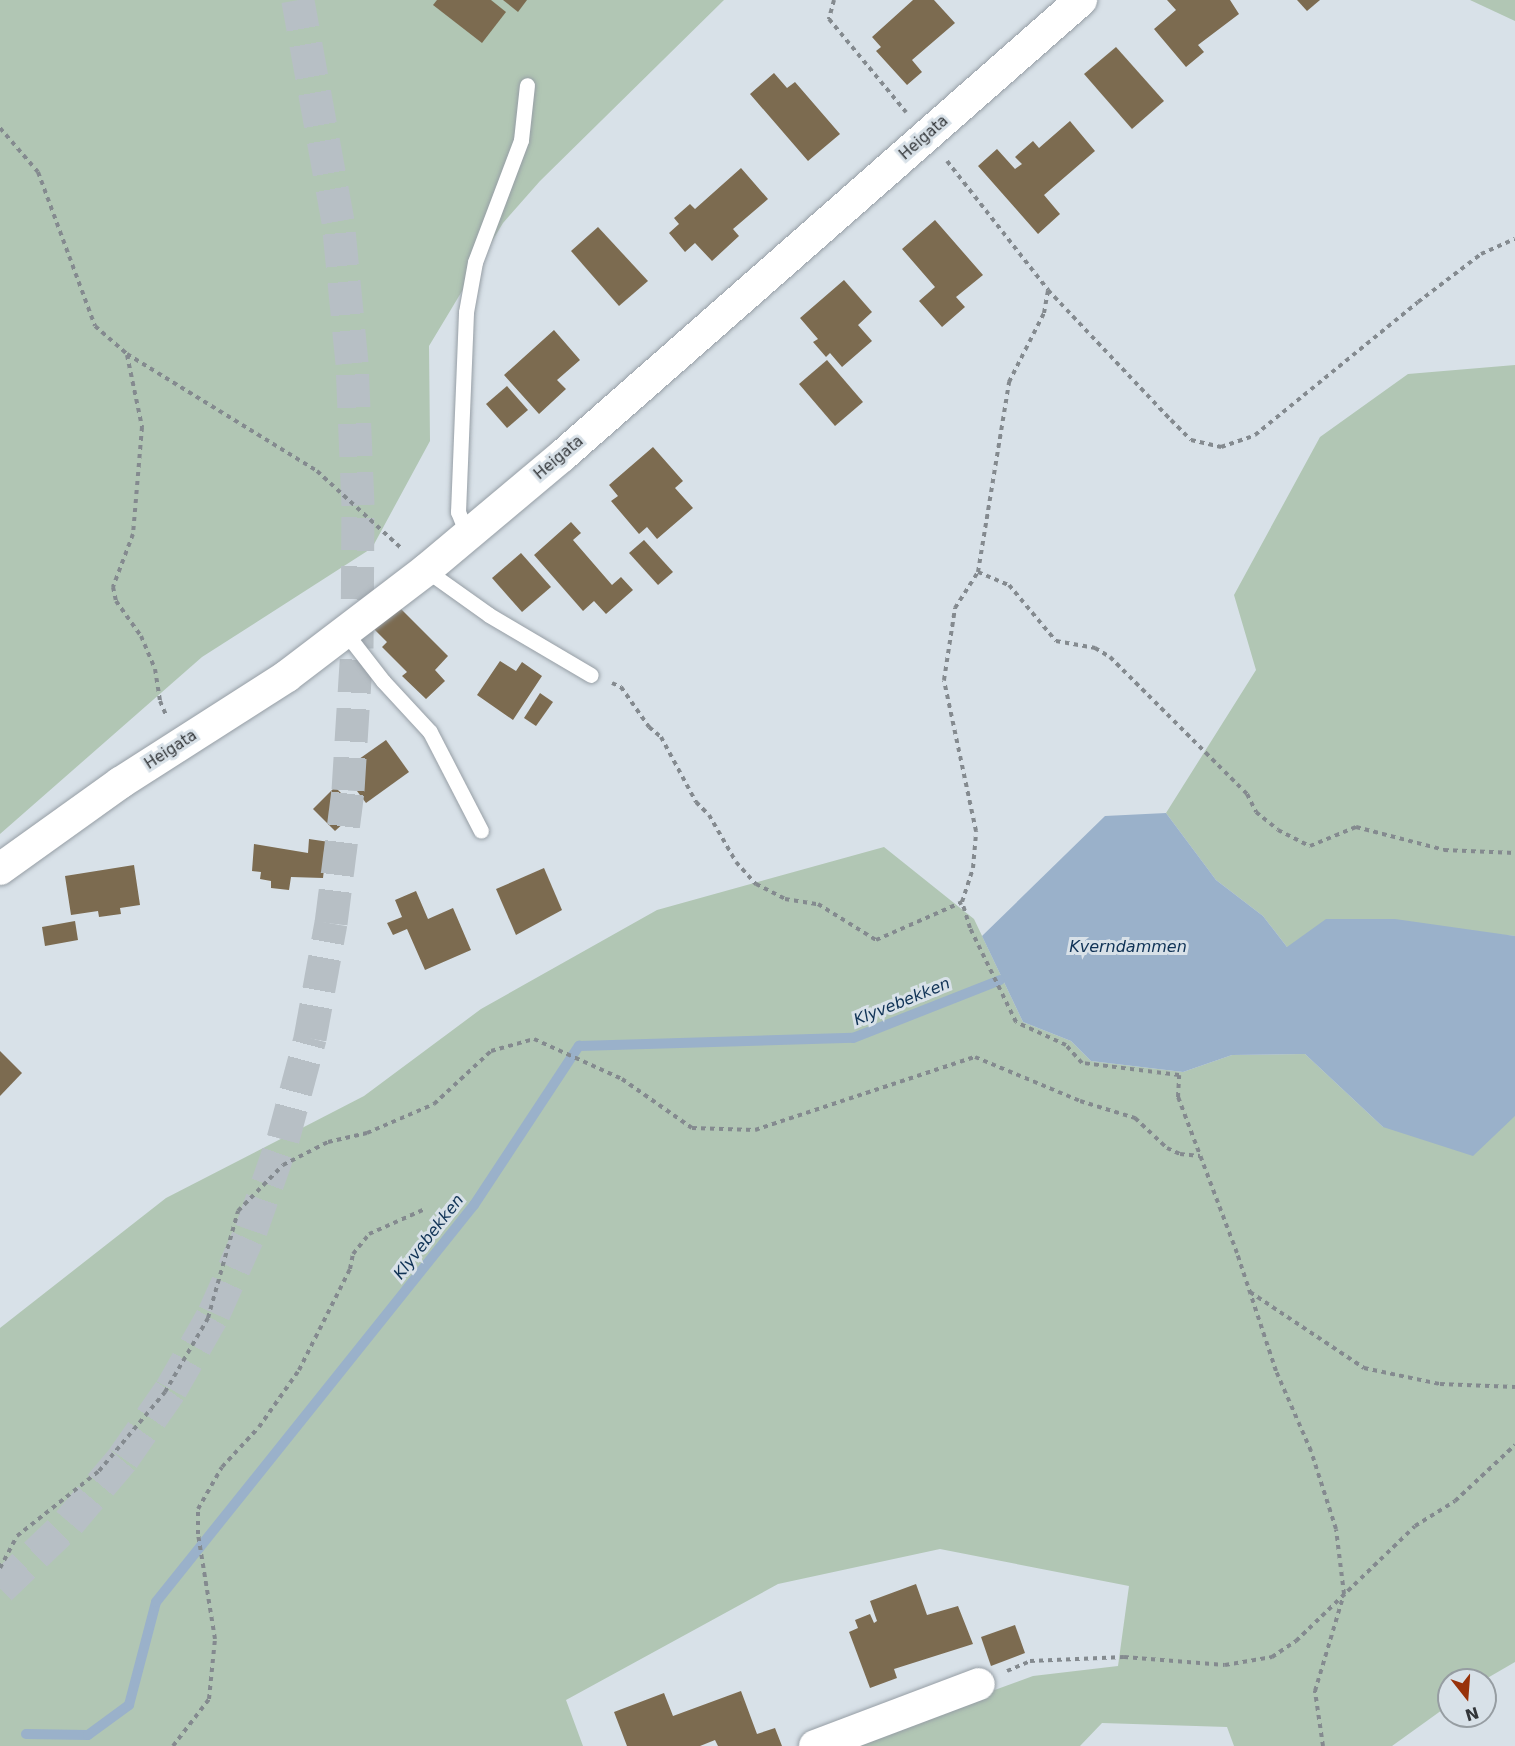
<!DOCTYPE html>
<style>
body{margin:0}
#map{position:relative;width:1515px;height:1746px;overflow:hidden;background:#d8e1e8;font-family:"DejaVu Sans",sans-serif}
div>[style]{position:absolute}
.green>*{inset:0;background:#b1c6b4}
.water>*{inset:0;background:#9ab1ca}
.stream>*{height:10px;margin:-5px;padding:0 5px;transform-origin:5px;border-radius:5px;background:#9ab1ca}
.building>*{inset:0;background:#7c6b50}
.highway-tunnel>*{height:33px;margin-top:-16.5px;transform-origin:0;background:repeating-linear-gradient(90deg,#b7bfc5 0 33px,transparent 0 49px)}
.path>*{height:4px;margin-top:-2px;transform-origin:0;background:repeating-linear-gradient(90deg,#848a8f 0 4.5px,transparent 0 9px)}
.roads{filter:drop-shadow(0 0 2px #969ea5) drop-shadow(0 0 2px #969ea5)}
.lane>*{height:15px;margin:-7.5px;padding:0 7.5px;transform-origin:7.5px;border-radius:7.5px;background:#fff}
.street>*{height:32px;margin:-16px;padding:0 16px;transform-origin:16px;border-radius:16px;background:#fff}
span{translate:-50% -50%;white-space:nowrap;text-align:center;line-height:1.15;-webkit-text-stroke:6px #d8e1e8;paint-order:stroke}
.street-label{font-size:15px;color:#333639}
.water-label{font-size:16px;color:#0f3255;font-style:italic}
.north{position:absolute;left:1437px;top:1668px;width:60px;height:60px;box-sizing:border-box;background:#d8e1e8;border:2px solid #969da2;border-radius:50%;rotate:163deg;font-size:16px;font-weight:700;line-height:24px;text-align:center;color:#333639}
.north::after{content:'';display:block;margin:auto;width:21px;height:27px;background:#98320a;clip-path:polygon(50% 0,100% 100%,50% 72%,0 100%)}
</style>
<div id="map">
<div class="green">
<i style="clip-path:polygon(0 0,724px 0,540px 181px,503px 223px,429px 346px,430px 441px,372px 548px,202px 657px,0 834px)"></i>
<i style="clip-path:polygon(1470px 0,1515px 0,1515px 21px)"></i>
<i style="clip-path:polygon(1515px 365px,1515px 936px,1472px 932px,1287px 947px,1263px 916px,1216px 880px,1166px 813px,1256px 670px,1234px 595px,1320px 437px,1408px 374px)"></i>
<i style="clip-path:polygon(884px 847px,974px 919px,1023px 1022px,1071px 1041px,1091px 1061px,1183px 1072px,1232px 1055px,1305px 1054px,1383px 1127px,1515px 1116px,1515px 1662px,1484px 1680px,1449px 1680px,1449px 1705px,1392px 1746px,1234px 1746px,1227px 1727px,1102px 1723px,1080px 1746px,841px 1746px,1033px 1676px,1118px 1666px,1129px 1586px,940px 1549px,778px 1584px,566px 1700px,583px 1746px,0 1746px,0 1328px,166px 1198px,364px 1096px,481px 1009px,657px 910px)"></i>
</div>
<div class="water">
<i style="clip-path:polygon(1166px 813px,1216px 880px,1263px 916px,1287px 947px,1326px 919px,1395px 919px,1515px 936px,1515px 1116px,1473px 1156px,1383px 1127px,1305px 1054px,1232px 1055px,1183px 1072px,1091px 1061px,1071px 1041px,1023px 1022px,982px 936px,1105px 816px)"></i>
</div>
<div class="stream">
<i style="left:26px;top:1734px;width:62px;rotate:0.9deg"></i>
<i style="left:88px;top:1735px;width:51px;rotate:-36.2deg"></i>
<i style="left:129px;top:1705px;width:106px;rotate:-75.3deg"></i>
<i style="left:156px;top:1602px;width:509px;rotate:-51.31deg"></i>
<i style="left:474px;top:1205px;width:191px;rotate:-56.6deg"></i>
<i style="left:579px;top:1046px;width:274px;rotate:-1.7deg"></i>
<i style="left:853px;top:1038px;width:158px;rotate:-21.5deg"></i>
</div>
<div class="building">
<i style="clip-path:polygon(437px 0,491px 0,506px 12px,482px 43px,433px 5px)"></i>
<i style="clip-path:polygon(503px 0,527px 0,518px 12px)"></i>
<i style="clip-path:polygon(913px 0,934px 0,955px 23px,912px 60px,922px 72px,907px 85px,876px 51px,881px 47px,872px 37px)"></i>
<i style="clip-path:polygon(1167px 0,1230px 0,1239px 14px,1198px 45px,1204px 52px,1186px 67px,1154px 29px,1176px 10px)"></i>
<i style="clip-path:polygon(1297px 0,1320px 0,1307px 11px)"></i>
<i style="clip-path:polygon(1116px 47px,1164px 101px,1132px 129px,1084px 74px)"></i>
<i style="clip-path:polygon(774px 73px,787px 88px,795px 82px,840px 134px,808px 161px,750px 94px)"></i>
<i style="clip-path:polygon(1070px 121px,1095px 151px,1044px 195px,1060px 214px,1038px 234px,978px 166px,997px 149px,1015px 169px,1022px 164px,1015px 157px,1033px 141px,1039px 148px)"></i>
<i style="clip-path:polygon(741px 168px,768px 199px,733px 229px,739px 236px,712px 261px,695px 243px,685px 252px,669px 233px,679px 224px,674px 218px,690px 204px,695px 209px)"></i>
<i style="clip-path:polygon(935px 220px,983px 275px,956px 297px,965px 307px,942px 327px,919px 301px,935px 287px,902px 249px)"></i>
<i style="clip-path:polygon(598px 227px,648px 281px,619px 306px,571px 251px)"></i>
<i style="clip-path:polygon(844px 280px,872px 312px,858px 325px,872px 341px,842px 367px,830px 353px,826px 357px,813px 342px,818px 339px,800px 318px)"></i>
<i style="clip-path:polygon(554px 330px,580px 360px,557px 380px,566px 389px,539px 414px,504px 375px)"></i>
<i style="clip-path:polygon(827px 360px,863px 402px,835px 426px,799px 384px)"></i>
<i style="clip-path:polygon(507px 386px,528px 410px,507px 428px,486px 404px)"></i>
<i style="clip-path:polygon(653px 447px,683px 481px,675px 488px,693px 508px,657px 539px,647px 527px,639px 534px,611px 501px,618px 496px,609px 485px)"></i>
<i style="clip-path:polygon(571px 522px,581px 533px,573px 540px,612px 585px,621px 577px,633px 590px,606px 614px,594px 601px,583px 611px,534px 555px)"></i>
<i style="clip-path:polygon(644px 540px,673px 572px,658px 585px,629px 553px)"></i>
<i style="clip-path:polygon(521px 553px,551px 587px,522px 612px,492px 578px)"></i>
<i style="clip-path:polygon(397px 605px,448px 656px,435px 670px,445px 681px,426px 699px,402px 676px,407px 672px,382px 647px,387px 642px,374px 629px)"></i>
<i style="clip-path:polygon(500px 661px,516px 671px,522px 662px,542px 676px,513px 720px,477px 695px)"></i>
<i style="clip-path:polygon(540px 693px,553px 702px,536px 726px,524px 718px)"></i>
<i style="clip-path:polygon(386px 740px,409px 772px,366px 803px,342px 771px)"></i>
<i style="clip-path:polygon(335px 787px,358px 810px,335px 831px,313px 809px)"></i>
<i style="clip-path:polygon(309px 839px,336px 843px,334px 861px,325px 860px,323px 878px,291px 877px,289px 890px,271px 888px,271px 881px,260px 879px,261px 872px,252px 871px,254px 844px,308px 853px)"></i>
<i style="clip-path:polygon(134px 865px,140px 905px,120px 908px,121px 914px,99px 917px,98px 911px,71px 915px,65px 876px)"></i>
<i style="clip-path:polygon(544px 868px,562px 910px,516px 935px,496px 889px)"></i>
<i style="clip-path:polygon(416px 891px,428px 919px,453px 908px,471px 950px,425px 970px,407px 929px,393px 935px,387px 923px,402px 917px,395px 900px)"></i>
<i style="clip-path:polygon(75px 921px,78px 940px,45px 946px,42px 927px)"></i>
<i style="clip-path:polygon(0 1051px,22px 1073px,0 1096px)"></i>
<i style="clip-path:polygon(916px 1584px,927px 1615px,958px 1606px,973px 1644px,894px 1669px,897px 1678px,870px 1688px,849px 1632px,858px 1628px,855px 1620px,870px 1614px,874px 1623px,877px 1621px,870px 1601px)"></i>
<i style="clip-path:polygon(1015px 1625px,1025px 1653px,991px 1666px,981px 1637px)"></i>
<i style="clip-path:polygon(741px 1691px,757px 1734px,775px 1728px,782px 1746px,718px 1746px,715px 1740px,700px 1746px,627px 1746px,614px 1712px,664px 1693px,673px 1716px)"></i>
</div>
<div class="highway-tunnel">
<i style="left:0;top:1588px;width:95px;rotate:-43.7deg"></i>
<i style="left:69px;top:1522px;width:84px;rotate:-49.8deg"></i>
<i style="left:123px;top:1458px;width:84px;rotate:-55.2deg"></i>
<i style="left:171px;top:1389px;width:87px;rotate:-60.5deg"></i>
<i style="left:214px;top:1313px;width:91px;rotate:-66deg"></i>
<i style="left:251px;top:1230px;width:96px;rotate:-70.6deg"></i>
<i style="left:283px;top:1139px;width:105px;rotate:-75deg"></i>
<i style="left:310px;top:1038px;width:117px;rotate:-79.7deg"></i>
<i style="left:331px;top:923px;width:134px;rotate:-82.7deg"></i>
<i style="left:348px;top:790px;width:142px;rotate:-86.4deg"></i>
<i style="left:357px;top:648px;width:143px;rotate:-89.6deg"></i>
<i style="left:358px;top:505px;width:142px;rotate:-92.4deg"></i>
<i style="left:352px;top:363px;width:143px;rotate:-95.6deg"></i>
<i style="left:338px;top:221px;width:225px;rotate:-100.3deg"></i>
</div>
<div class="path">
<i style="left:834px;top:0;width:20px;rotate:105deg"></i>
<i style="left:829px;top:19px;width:121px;rotate:50.4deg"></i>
<i style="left:0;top:128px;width:58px;rotate:49.2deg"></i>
<i style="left:38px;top:172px;width:164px;rotate:69.7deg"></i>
<i style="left:95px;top:326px;width:43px;rotate:41.2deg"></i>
<i style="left:127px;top:354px;width:223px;rotate:31.6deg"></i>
<i style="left:317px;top:471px;width:114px;rotate:42.5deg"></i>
<i style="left:947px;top:161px;width:164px;rotate:51.9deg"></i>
<i style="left:1048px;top:290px;width:179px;rotate:46.6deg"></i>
<i style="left:1171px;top:420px;width:28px;rotate:45deg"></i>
<i style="left:1191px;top:440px;width:31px;rotate:13deg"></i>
<i style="left:1221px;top:447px;width:36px;rotate:-19deg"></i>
<i style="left:1255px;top:435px;width:210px;rotate:-39.2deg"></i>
<i style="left:1418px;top:302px;width:79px;rotate:-37.3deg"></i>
<i style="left:1481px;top:254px;width:37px;rotate:-24deg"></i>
<i style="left:127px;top:355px;width:74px;rotate:78.2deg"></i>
<i style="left:142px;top:427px;width:107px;rotate:94.8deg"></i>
<i style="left:133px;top:534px;width:57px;rotate:110.7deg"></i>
<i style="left:113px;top:587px;width:14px;rotate:78deg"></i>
<i style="left:116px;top:601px;width:43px;rotate:54.5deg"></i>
<i style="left:141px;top:636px;width:36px;rotate:67deg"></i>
<i style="left:155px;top:669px;width:32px;rotate:81deg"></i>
<i style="left:160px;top:701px;width:15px;rotate:67deg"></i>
<i style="left:978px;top:572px;width:193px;rotate:-80.7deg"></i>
<i style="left:1009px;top:382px;width:77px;rotate:-63.1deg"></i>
<i style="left:1044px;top:313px;width:23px;rotate:-80deg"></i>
<i style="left:612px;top:683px;width:10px;rotate:24deg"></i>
<i style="left:621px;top:687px;width:49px;rotate:55deg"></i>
<i style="left:649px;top:727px;width:16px;rotate:40deg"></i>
<i style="left:661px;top:737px;width:74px;rotate:61.7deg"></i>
<i style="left:696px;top:802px;width:18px;rotate:45deg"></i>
<i style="left:709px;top:815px;width:54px;rotate:60.1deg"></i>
<i style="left:736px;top:862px;width:30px;rotate:48deg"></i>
<i style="left:756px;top:884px;width:33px;rotate:27deg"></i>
<i style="left:785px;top:899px;width:33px;rotate:9deg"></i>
<i style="left:818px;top:904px;width:68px;rotate:31.8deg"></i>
<i style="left:876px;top:940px;width:94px;rotate:-23.8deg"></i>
<i style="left:1250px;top:1292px;width:137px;rotate:33.7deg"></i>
<i style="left:1364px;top:1368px;width:78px;rotate:11.9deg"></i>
<i style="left:1440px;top:1384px;width:75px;rotate:2.3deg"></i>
<i style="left:0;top:1568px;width:36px;rotate:-62deg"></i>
<i style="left:17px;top:1536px;width:105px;rotate:-38.4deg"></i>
<i style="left:99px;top:1471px;width:103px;rotate:-50.1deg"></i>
<i style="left:165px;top:1392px;width:86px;rotate:-59.8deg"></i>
<i style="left:208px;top:1318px;width:111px;rotate:-74.3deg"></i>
<i style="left:238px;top:1211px;width:64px;rotate:-45.6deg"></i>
<i style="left:283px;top:1165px;width:51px;rotate:-27.1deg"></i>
<i style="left:328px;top:1142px;width:40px;rotate:-13deg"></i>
<i style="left:367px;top:1133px;width:73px;rotate:-23.4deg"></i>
<i style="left:434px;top:1104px;width:78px;rotate:-42.9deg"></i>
<i style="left:491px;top:1051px;width:45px;rotate:-15.6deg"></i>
<i style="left:534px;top:1039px;width:97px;rotate:24.4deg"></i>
<i style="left:622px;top:1079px;width:85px;rotate:35deg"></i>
<i style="left:692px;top:1128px;width:63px;rotate:1.8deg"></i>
<i style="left:755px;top:1130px;width:232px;rotate:-18.4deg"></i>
<i style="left:975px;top:1057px;width:114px;rotate:22.7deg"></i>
<i style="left:1080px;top:1101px;width:58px;rotate:17.2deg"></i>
<i style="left:1135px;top:1118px;width:44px;rotate:43.2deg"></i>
<i style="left:1167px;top:1148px;width:14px;rotate:25deg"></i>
<i style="left:1180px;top:1154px;width:20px;rotate:6deg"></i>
<i style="left:1007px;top:1671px;width:25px;rotate:-23deg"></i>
<i style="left:1030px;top:1661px;width:94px;rotate:-2.4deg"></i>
<i style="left:1124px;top:1657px;width:101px;rotate:4.5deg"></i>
<i style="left:1225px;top:1665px;width:48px;rotate:-9.7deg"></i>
<i style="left:1272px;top:1657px;width:29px;rotate:-34deg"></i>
<i style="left:1296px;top:1641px;width:165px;rotate:-44deg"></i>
<i style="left:1415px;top:1526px;width:47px;rotate:-32deg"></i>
<i style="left:1455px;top:1501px;width:82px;rotate:-43deg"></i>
<i style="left:173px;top:1746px;width:59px;rotate:-52.5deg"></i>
<i style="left:209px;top:1699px;width:60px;rotate:-84.3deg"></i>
<i style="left:215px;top:1639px;width:106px;rotate:-99.2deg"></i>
<i style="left:198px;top:1534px;width:25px;rotate:-90deg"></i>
<i style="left:198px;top:1509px;width:48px;rotate:-60.3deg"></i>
<i style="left:222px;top:1467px;width:54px;rotate:-47.2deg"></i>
<i style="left:259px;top:1427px;width:70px;rotate:-54.9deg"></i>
<i style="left:299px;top:1370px;width:113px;rotate:-63.2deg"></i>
<i style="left:350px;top:1269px;width:15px;rotate:-79deg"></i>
<i style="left:353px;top:1254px;width:26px;rotate:-51deg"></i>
<i style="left:369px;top:1234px;width:61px;rotate:-24.1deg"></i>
<i style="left:1323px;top:1746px;width:56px;rotate:-98.3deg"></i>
<i style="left:1315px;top:1691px;width:101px;rotate:-73.4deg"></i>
<i style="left:1344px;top:1594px;width:65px;rotate:-97deg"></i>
<i style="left:1336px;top:1529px;width:82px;rotate:-107.8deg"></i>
<i style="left:1311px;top:1451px;width:87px;rotate:-113.6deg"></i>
<i style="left:1276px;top:1371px;width:124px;rotate:-108.3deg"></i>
<i style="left:1237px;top:1253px;width:167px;rotate:-110.7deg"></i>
<i style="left:1178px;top:1097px;width:22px;rotate:-87deg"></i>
<i style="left:1179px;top:1075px;width:98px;rotate:-172.9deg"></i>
<i style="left:1082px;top:1063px;width:24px;rotate:-132deg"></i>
<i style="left:1066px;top:1045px;width:55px;rotate:-155.3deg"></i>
<i style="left:1016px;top:1022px;width:105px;rotate:-116.1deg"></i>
<i style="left:970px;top:928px;width:27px;rotate:-107deg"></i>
<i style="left:962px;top:902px;width:36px;rotate:-72deg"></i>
<i style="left:973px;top:868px;width:37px;rotate:-85deg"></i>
<i style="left:976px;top:831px;width:154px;rotate:-102deg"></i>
<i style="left:944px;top:680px;width:73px;rotate:-81.3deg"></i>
<i style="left:955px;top:608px;width:43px;rotate:-57.4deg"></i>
<i style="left:978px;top:572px;width:34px;rotate:23deg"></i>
<i style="left:1009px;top:585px;width:73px;rotate:50deg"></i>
<i style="left:1056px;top:641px;width:40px;rotate:10deg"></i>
<i style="left:1095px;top:648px;width:17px;rotate:31deg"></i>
<i style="left:1110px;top:657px;width:194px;rotate:45deg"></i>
<i style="left:1247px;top:794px;width:20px;rotate:63deg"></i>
<i style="left:1256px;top:812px;width:28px;rotate:39deg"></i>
<i style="left:1278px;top:830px;width:36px;rotate:27deg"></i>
<i style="left:1310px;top:846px;width:50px;rotate:-22.4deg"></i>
<i style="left:1356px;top:827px;width:91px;rotate:14.6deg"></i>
<i style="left:1444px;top:850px;width:71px;rotate:2.4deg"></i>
</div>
<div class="roads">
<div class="lane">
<i style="left:467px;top:534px;width:24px;rotate:-112deg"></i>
<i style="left:458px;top:512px;width:200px;rotate:-87.7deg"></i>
<i style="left:466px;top:312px;width:51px;rotate:-79.8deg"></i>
<i style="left:475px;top:262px;width:130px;rotate:-69.3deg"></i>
<i style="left:521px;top:140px;width:55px;rotate:-83.8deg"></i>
<i style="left:426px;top:570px;width:77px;rotate:35.5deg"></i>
<i style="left:489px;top:615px;width:118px;rotate:30.5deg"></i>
<i style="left:345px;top:632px;width:62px;rotate:52.2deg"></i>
<i style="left:383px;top:681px;width:69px;rotate:47.3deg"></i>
<i style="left:430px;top:732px;width:111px;rotate:62.7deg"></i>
</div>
<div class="street">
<i style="left:0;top:869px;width:148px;rotate:-35.6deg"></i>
<i style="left:120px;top:783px;width:198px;rotate:-32.6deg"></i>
<i style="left:287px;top:676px;width:175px;rotate:-37.3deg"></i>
<i style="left:426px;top:570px;width:177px;rotate:-40deg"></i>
<i style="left:562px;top:456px;width:691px;rotate:-41.3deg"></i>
<i style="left:815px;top:1746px;width:175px;rotate:-20.7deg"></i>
</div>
</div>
<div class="street-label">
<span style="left:924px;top:138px;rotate:-41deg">Heigata</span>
<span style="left:559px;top:458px;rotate:-40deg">Heigata</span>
<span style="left:171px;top:750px;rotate:-33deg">Heigata</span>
</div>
<div class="water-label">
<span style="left:1128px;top:947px">Kverndammen</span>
<span style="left:902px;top:1002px;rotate:-22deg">Klyvebekken</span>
<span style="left:429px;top:1237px;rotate:-52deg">Klyvebekken</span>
</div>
<div class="north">N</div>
</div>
